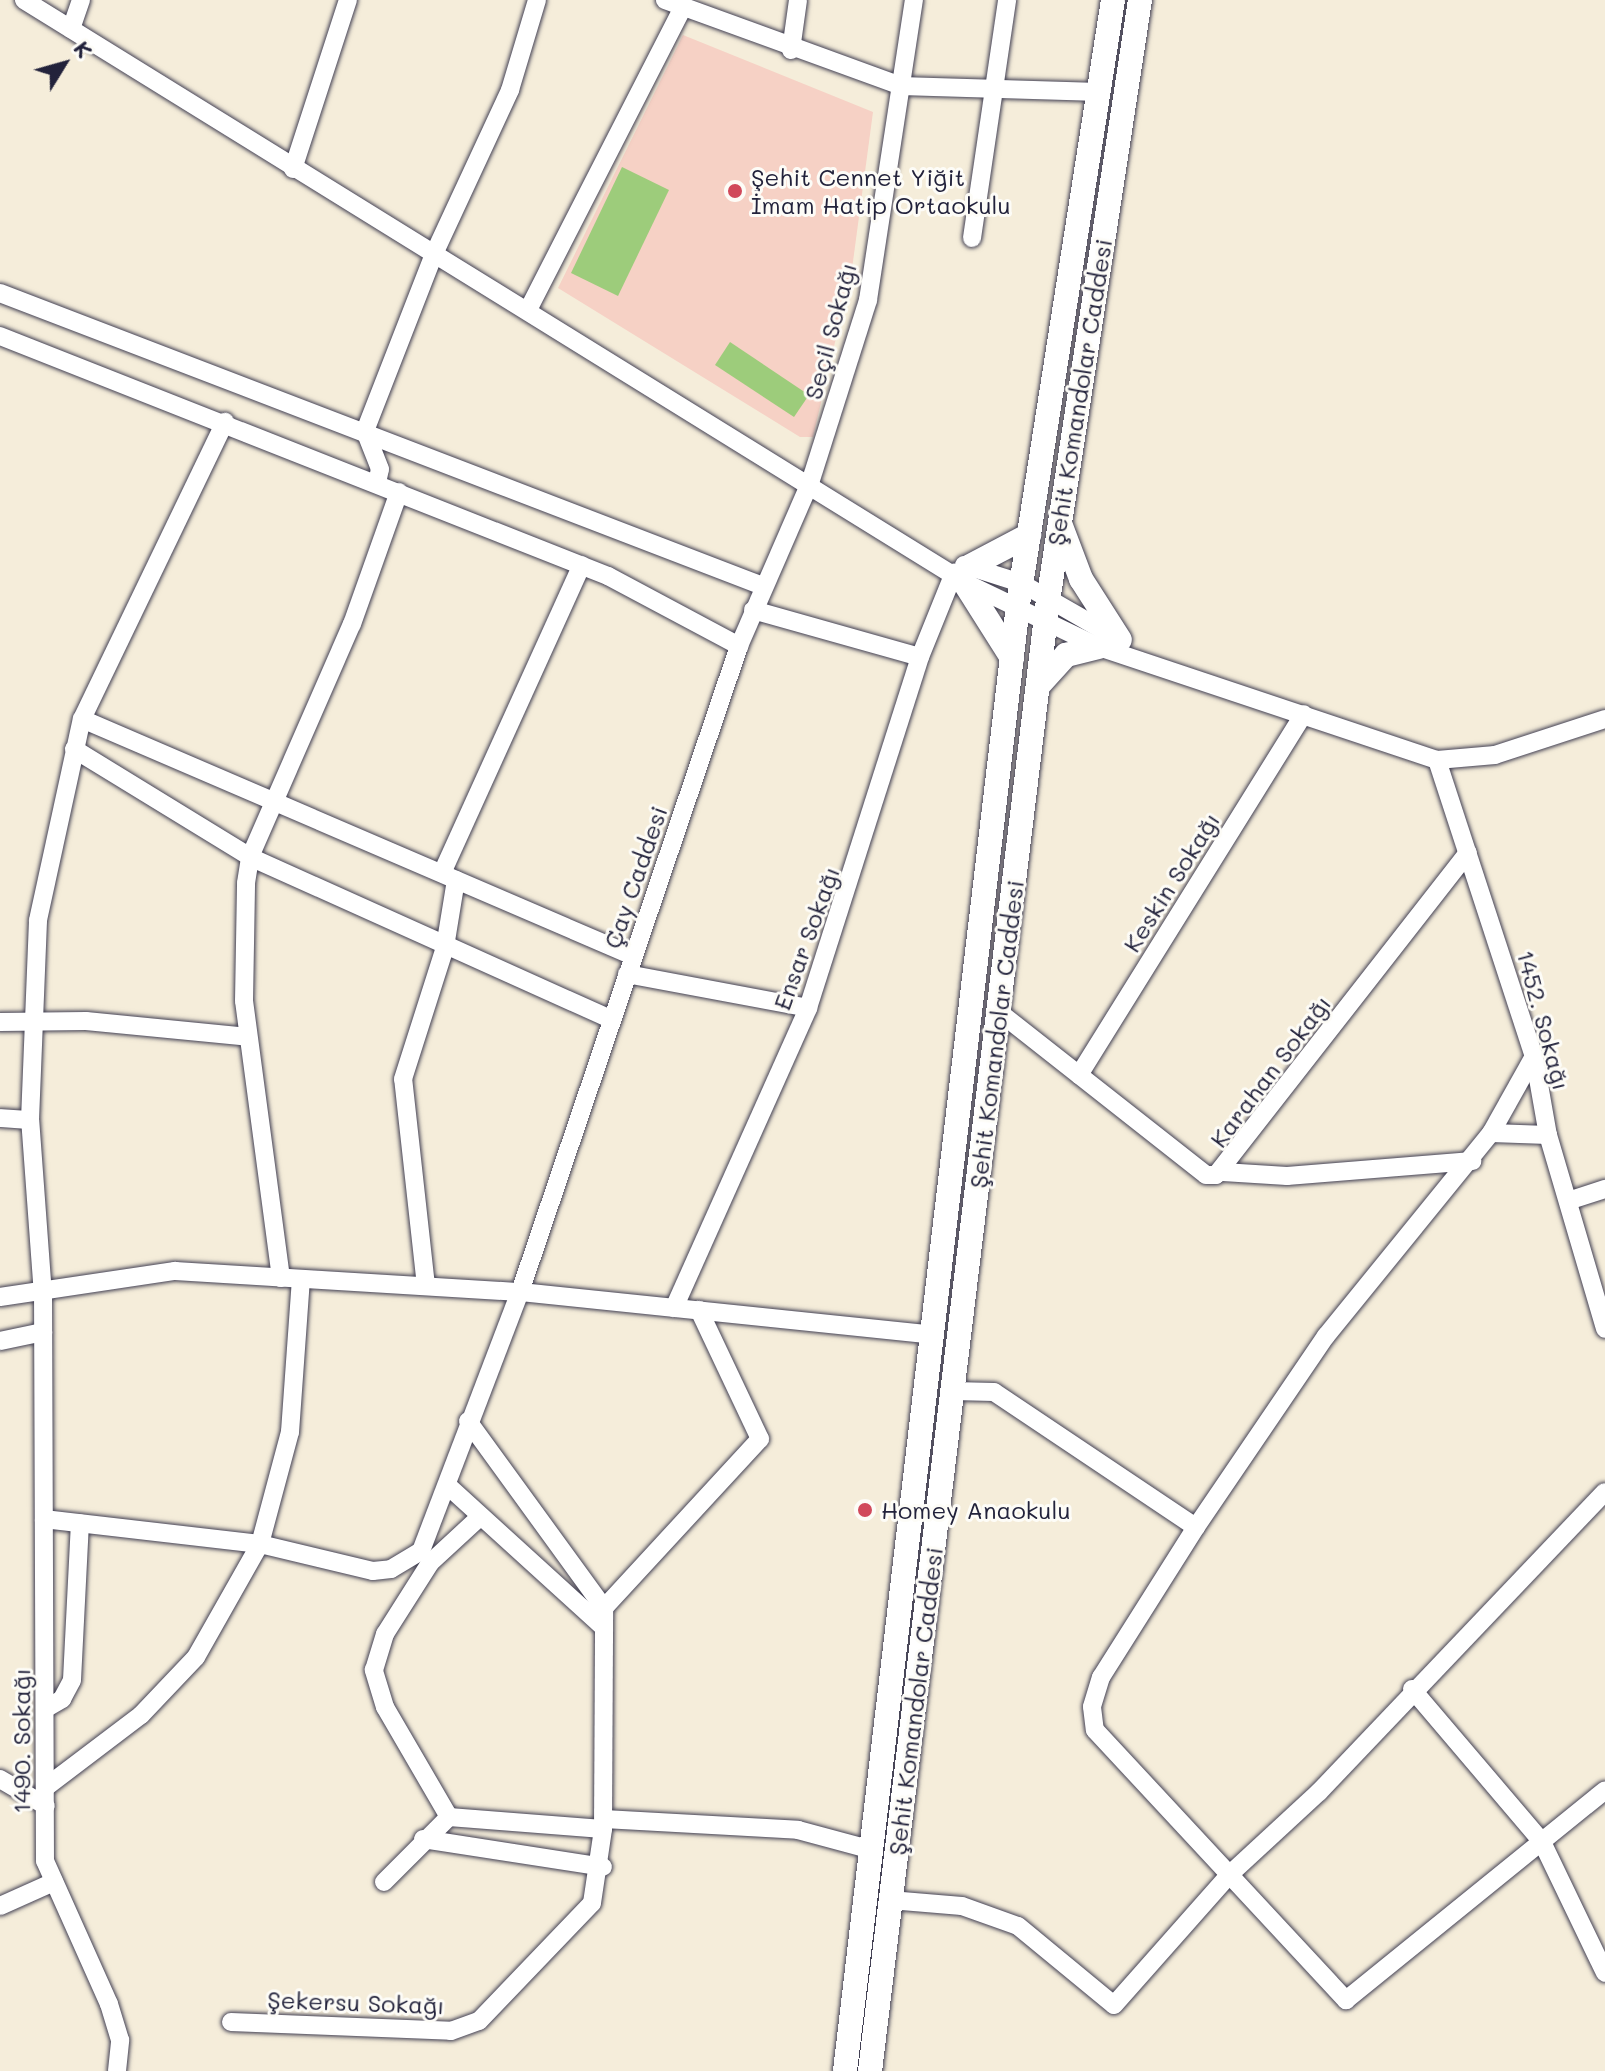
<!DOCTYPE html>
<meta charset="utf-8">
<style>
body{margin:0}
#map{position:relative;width:1605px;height:2071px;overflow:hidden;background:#f5edda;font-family:Mali,sans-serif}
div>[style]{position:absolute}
.built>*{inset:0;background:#f6d1c5}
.green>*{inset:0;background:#9dcc7b}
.roads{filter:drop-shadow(0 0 2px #424053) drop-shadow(0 0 2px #424053)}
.minor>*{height:18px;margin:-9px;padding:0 9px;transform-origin:9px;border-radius:9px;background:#fff}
.major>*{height:24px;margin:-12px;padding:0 12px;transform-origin:12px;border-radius:12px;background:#fff}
.dots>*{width:22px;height:22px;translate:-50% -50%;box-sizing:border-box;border:4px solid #fdfcf7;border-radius:50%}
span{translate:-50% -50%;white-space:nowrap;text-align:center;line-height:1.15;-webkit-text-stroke:6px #fdfcf7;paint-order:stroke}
.poi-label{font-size:24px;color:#22223b}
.left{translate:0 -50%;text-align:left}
.street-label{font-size:24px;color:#22223b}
.north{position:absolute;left:24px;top:24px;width:80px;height:80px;-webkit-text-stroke:6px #fdfcf7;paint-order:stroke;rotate:53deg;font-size:22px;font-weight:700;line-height:32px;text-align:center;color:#22223b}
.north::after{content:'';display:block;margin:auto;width:28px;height:36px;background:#22223b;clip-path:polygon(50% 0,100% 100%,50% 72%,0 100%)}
</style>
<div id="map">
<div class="built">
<i style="clip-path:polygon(683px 35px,873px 112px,852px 269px,813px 437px,800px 437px,558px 288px)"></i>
</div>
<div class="green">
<i style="clip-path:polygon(622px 167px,669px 190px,618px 296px,571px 273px)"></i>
<i style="clip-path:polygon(730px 342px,809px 395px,794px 417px,715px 365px)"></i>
</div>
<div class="roads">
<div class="minor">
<i style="left:24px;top:0;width:1106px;rotate:31.76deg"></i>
<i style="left:964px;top:582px;width:150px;rotate:25.7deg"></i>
<i style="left:1099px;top:647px;width:356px;rotate:18.5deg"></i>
<i style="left:665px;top:0;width:251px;rotate:20deg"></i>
<i style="left:901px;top:86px;width:198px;rotate:1.7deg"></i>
<i style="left:71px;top:29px;width:31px;rotate:-71deg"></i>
<i style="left:791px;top:50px;width:50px;rotate:-82deg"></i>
<i style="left:293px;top:169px;width:178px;rotate:-72deg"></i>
<i style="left:972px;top:238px;width:241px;rotate:-81.6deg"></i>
<i style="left:0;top:293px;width:817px;rotate:21.01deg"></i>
<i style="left:528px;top:310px;width:340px;rotate:-62.9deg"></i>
<i style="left:0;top:336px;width:654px;rotate:21.54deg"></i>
<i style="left:608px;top:576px;width:149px;rotate:28.1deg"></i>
<i style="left:377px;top:483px;width:14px;rotate:-78deg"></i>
<i style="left:380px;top:469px;width:41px;rotate:-111.5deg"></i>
<i style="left:365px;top:431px;width:190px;rotate:-68.7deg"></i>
<i style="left:434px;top:254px;width:181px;rotate:-65.1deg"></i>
<i style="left:510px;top:90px;width:94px;rotate:-73.3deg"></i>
<i style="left:964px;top:565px;width:60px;rotate:17.5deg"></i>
<i style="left:1021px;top:583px;width:114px;rotate:29.9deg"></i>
<i style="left:753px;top:610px;width:173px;rotate:15.7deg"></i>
<i style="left:82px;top:719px;width:600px;rotate:23.27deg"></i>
<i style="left:1605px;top:719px;width:116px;rotate:161.9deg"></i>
<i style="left:1495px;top:755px;width:58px;rotate:175.1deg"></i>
<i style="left:1437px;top:760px;width:311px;rotate:71.9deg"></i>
<i style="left:1534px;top:1056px;width:80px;rotate:80deg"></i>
<i style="left:1548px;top:1135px;width:202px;rotate:73.6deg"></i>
<i style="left:74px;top:749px;width:206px;rotate:31.5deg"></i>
<i style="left:250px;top:857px;width:397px;rotate:24.2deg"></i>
<i style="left:442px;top:873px;width:338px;rotate:-65.6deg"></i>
<i style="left:627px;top:974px;width:184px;rotate:10.6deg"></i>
<i style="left:999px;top:1012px;width:263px;rotate:38.2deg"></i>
<i style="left:1206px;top:1175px;width:10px"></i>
<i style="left:1216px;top:1175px;width:409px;rotate:-52deg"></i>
<i style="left:0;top:1022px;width:86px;rotate:-0.7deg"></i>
<i style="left:86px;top:1021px;width:163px;rotate:5.6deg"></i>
<i style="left:1079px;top:1075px;width:425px;rotate:-58.1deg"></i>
<i style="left:0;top:1118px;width:30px;rotate:4deg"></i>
<i style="left:1491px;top:1133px;width:57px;rotate:2deg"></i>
<i style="left:1223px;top:1172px;width:64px;rotate:3.6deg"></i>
<i style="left:1287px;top:1176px;width:186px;rotate:-4.6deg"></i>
<i style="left:1571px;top:1200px;width:36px;rotate:-18deg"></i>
<i style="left:281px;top:1278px;width:279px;rotate:-97.6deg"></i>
<i style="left:244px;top:1001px;width:118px;rotate:-89deg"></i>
<i style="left:246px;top:883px;width:26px;rotate:-81deg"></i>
<i style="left:250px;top:857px;width:254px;rotate:-66.4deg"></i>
<i style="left:352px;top:624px;width:140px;rotate:-70.4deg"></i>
<i style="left:426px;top:1286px;width:208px;rotate:-96.3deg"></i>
<i style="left:403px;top:1079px;width:139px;rotate:-72.3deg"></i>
<i style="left:445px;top:947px;width:68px;rotate:-80.7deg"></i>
<i style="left:0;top:1297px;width:177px;rotate:-8.5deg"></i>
<i style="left:175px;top:1271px;width:346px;rotate:3.5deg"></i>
<i style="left:520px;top:1292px;width:416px;rotate:5.9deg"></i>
<i style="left:674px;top:1308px;width:329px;rotate:-65.9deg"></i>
<i style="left:808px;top:1008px;width:368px;rotate:-72.3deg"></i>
<i style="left:920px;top:657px;width:91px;rotate:-68deg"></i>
<i style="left:0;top:1341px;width:44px;rotate:-11.8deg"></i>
<i style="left:953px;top:1391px;width:41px;rotate:1.4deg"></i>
<i style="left:994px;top:1392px;width:243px;rotate:33.8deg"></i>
<i style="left:1196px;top:1527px;width:231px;rotate:-55.8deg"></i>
<i style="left:1326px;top:1336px;width:262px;rotate:-50.9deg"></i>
<i style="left:1491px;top:1133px;width:88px;rotate:-60.8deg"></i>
<i style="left:468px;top:1421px;width:231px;rotate:54deg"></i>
<i style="left:604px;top:1608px;width:230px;rotate:-47.3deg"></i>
<i style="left:760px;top:1439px;width:143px;rotate:-115.3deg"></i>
<i style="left:447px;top:1485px;width:212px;rotate:42.3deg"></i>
<i style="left:44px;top:1519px;width:217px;rotate:6.6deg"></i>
<i style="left:260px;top:1544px;width:116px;rotate:-75deg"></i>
<i style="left:290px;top:1432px;width:153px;rotate:-85.9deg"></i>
<i style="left:1196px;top:1527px;width:178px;rotate:122.3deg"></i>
<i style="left:1101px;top:1677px;width:31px;rotate:107deg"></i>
<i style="left:1092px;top:1707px;width:23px;rotate:83deg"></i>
<i style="left:1095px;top:1730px;width:369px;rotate:47.1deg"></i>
<i style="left:1346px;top:2000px;width:333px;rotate:-39deg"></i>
<i style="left:1412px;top:1689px;width:201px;rotate:49.6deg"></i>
<i style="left:1542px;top:1842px;width:145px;rotate:64.3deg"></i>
<i style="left:45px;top:1709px;width:20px;rotate:-30deg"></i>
<i style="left:62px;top:1699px;width:21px;rotate:-62deg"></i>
<i style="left:72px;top:1680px;width:157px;rotate:-87.1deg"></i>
<i style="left:0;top:1779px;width:53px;rotate:30.4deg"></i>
<i style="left:46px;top:1787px;width:119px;rotate:-37.2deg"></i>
<i style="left:141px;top:1715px;width:80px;rotate:-46.5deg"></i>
<i style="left:196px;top:1657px;width:130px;rotate:-60.5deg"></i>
<i style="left:260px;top:1544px;width:116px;rotate:13.4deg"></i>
<i style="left:373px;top:1571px;width:18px;rotate:-6deg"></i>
<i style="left:391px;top:1569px;width:35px;rotate:-31deg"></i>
<i style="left:421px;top:1551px;width:277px;rotate:-69.1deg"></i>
<i style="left:520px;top:1292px;width:682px;rotate:-71.27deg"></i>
<i style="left:739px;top:646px;width:178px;rotate:-66.5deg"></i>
<i style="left:810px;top:483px;width:192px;rotate:-72.4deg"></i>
<i style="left:868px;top:300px;width:304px;rotate:-81.3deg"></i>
<i style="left:449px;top:1817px;width:127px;rotate:-120.2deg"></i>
<i style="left:385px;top:1707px;width:39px;rotate:-107deg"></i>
<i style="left:374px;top:1670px;width:38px;rotate:-73deg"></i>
<i style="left:385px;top:1634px;width:84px;rotate:-57.6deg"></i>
<i style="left:430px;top:1563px;width:69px;rotate:-42.7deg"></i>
<i style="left:604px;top:1819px;width:194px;rotate:3.2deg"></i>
<i style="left:798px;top:1830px;width:77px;rotate:15.1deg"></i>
<i style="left:423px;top:1839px;width:182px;rotate:8.8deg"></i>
<i style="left:384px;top:1882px;width:92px;rotate:-45deg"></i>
<i style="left:449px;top:1817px;width:154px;rotate:4.5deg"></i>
<i style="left:603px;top:1829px;width:221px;rotate:-89.7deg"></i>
<i style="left:890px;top:1900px;width:72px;rotate:4.8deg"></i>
<i style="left:962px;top:1906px;width:59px;rotate:19.7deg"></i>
<i style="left:1018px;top:1926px;width:124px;rotate:39.5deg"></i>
<i style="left:1114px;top:2005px;width:174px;rotate:-48.5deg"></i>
<i style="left:1229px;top:1875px;width:122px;rotate:-42.7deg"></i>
<i style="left:1319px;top:1792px;width:414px;rotate:-46.4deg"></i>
<i style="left:0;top:1906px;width:59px;rotate:-24deg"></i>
<i style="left:231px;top:2022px;width:220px;rotate:2.3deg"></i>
<i style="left:451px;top:2031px;width:30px;rotate:-20deg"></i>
<i style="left:479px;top:2021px;width:163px;rotate:-46.2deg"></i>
<i style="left:592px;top:1903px;width:75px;rotate:-81.5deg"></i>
<i style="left:117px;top:2071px;width:31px;rotate:-84deg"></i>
<i style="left:120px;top:2040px;width:38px;rotate:-107deg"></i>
<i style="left:109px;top:2004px;width:157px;rotate:-114.1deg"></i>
<i style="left:45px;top:1861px;width:566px;rotate:-90.2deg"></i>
<i style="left:43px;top:1295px;width:175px;rotate:-94.2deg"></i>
<i style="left:30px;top:1120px;width:200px;rotate:-87.7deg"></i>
<i style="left:38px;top:920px;width:206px;rotate:-77.7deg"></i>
<i style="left:82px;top:719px;width:330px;rotate:-64.3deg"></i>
</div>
<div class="major">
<i style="left:1061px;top:526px;width:57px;rotate:69.3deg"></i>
<i style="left:1081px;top:579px;width:72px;rotate:57.4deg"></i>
<i style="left:970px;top:566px;width:67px;rotate:-27.7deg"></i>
<i style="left:964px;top:582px;width:90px;rotate:57.7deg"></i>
<i style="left:1038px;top:686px;width:42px;rotate:-47.9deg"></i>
<i style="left:1066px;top:655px;width:34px;rotate:-14deg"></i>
<i style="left:845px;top:2071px;width:1477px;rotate:-83.27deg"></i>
<i style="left:1018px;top:604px;width:611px;rotate:-81.06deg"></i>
<i style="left:870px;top:2071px;width:1481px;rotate:-83.1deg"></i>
<i style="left:1048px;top:601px;width:608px;rotate:-81.3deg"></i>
</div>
</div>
<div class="dots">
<i style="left:735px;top:191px;background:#d1495b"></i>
<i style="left:865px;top:1510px;background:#d1495b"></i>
</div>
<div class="poi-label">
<span class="left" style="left:751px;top:191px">Şehit Cennet Yiğit<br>İmam Hatip Ortaokulu</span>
<span class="left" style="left:881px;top:1510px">Homey Anaokulu</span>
</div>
<div class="street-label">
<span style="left:830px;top:331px;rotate:-75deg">Seçil Sokağı</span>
<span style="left:1079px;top:392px;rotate:-81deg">Şehit Komandolar Caddesi</span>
<span style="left:635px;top:877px;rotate:-71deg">Çay Caddesi</span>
<span style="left:1171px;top:882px;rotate:-58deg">Keskin Sokağı</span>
<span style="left:806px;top:938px;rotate:-70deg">Ensar Sokağı</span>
<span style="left:1544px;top:1020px;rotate:75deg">1452. Sokağı</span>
<span style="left:996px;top:1034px;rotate:-83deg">Şehit Komandolar Caddesi</span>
<span style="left:1270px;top:1071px;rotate:-53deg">Karahan Sokağı</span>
<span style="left:915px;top:1701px;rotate:-83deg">Şehit Komandolar Caddesi</span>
<span style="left:21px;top:1741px;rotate:-90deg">1490. Sokağı</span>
<span style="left:356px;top:2002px;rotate:2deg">Şekersu Sokağı</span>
</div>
<div class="north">K</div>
</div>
